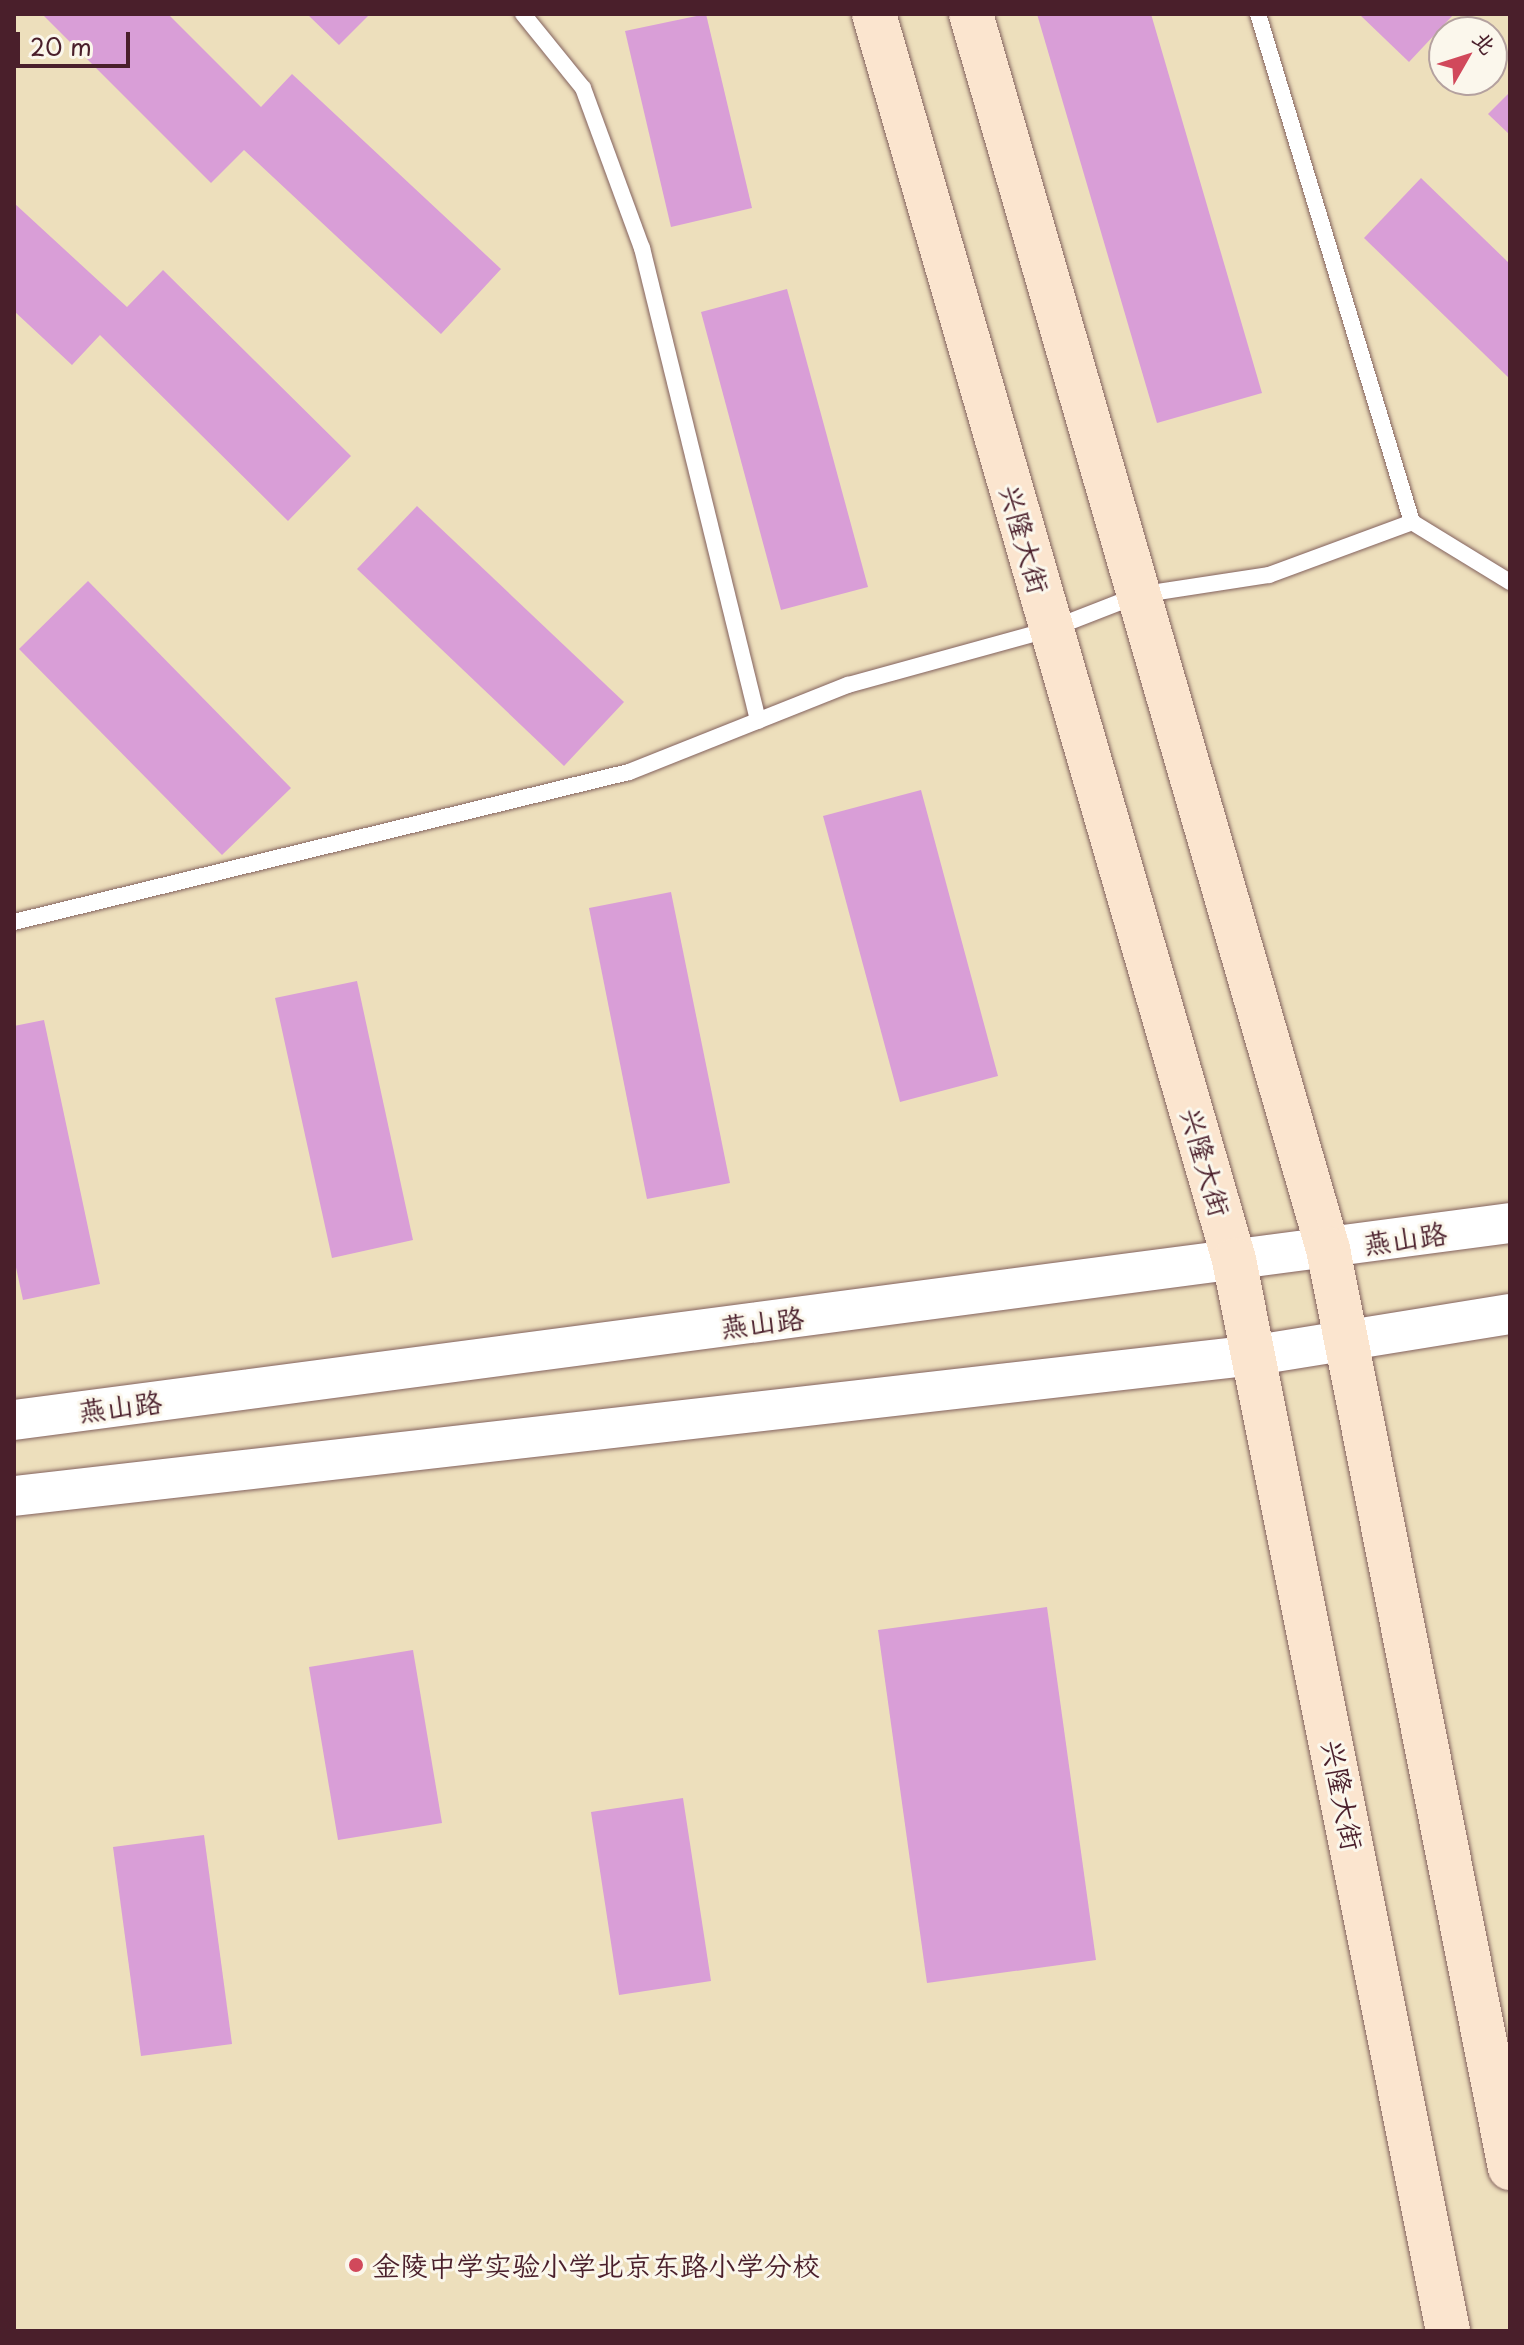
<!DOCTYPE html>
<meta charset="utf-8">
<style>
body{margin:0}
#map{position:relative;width:1524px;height:2345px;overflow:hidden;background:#eddfbc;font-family:"Playpen Sans","LXGW WenKai TC",sans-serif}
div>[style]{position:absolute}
.building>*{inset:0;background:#d99ed7}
.roads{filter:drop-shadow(0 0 2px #83625e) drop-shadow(0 0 2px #83625e)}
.service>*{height:16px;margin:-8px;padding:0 8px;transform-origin:8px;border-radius:8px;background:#fff}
.tertiary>*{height:40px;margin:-20px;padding:0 20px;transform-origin:20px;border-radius:20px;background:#fff}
.secondary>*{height:44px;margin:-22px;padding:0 22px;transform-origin:22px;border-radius:22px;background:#fbe5cf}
.dots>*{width:22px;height:22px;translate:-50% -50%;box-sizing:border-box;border:4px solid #fbf7ec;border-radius:50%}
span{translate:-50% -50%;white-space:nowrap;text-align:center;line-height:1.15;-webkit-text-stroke:6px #fbf7ec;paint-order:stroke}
.street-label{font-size:28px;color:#4a1f2b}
.poi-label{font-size:28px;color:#4a1f2b}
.left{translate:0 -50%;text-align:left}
.frame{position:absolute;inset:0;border:16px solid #4a1f2b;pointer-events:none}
.north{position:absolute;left:1428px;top:16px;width:80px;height:80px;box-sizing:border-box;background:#fbf7ec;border:2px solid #b4a19f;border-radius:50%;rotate:51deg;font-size:22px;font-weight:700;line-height:32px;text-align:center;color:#4a1f2b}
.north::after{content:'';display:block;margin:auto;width:28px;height:36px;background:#d1495b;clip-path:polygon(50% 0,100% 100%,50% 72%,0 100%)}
.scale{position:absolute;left:16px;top:32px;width:114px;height:36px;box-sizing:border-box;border:4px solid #4a1f2b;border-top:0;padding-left:10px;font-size:24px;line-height:28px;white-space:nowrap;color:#4a1f2b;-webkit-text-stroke:6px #fbf7ec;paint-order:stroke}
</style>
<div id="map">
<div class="building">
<i style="clip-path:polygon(42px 14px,168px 14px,261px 107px,292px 74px,501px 269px,441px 334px,244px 150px,211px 183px)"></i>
<i style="clip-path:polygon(307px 14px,370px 14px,339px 45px)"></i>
<i style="clip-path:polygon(706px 14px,752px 208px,671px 227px,625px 31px)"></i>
<i style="clip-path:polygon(1037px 14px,1151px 14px,1262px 393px,1157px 423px)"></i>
<i style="clip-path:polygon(1359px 14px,1454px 14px,1409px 62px)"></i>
<i style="clip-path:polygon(1510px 92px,1510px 135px,1488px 114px)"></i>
<i style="clip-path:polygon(1421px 178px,1510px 264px,1510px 379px,1364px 238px)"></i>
<i style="clip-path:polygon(14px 203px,127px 307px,163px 270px,351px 456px,288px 521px,100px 335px,72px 365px,14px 311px)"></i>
<i style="clip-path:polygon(787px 289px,868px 587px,781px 610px,701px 312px)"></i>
<i style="clip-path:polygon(417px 506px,624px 702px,564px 766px,357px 569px)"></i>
<i style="clip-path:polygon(88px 581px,291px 788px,222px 855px,19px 649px)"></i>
<i style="clip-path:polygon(921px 790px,998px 1076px,900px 1102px,823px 816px)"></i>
<i style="clip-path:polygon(671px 892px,730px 1183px,647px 1199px,589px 908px)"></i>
<i style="clip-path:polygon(357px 981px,413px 1240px,332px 1258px,275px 998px)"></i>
<i style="clip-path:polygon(44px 1020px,100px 1284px,23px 1300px,14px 1258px,14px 1026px)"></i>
<i style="clip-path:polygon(1047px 1607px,1096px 1960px,927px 1983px,878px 1630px)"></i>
<i style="clip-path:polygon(413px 1650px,442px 1823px,338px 1840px,309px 1667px)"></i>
<i style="clip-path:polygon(683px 1798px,711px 1981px,619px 1995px,591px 1812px)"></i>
<i style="clip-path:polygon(204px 1835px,232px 2044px,141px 2056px,113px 1847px)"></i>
</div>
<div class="roads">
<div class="service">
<i style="left:523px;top:14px;width:95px;rotate:51deg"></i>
<i style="left:583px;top:88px;width:171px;rotate:69.8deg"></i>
<i style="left:642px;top:248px;width:487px;rotate:76.2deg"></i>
<i style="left:1258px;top:14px;width:531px;rotate:73.14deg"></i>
<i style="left:1412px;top:522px;width:115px;rotate:31.5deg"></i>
<i style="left:14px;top:922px;width:633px;rotate:-13.71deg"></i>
<i style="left:629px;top:772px;width:236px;rotate:-21.7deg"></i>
<i style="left:848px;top:685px;width:211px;rotate:-15.4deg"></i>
<i style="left:1051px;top:629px;width:93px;rotate:-21.3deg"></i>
<i style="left:1138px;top:595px;width:133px;rotate:-8.7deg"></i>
<i style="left:1269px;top:575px;width:153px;rotate:-20.3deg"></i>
</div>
<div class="tertiary">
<i style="left:14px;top:1420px;width:1509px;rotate:-7.5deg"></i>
<i style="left:14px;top:1496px;width:1250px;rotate:-6.48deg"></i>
<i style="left:1256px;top:1355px;width:257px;rotate:-9.2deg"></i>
</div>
<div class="secondary">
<i style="left:874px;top:14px;width:1297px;rotate:73.88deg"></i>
<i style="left:1234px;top:1260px;width:1092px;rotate:78.7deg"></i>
<i style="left:971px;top:14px;width:1286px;rotate:73.88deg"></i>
<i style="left:1328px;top:1249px;width:937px;rotate:78.8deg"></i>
</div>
</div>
<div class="dots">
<i style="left:356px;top:2265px;background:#d1495b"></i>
</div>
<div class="street-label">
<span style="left:1025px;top:539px;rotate:74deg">兴隆大街</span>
<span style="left:1206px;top:1162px;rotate:74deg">兴隆大街</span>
<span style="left:1405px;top:1238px;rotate:-8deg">燕山路</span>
<span style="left:762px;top:1322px;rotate:-7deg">燕山路</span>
<span style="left:120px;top:1406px;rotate:-7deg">燕山路</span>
<span style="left:1343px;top:1795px;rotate:79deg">兴隆大街</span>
</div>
<div class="poi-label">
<span class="left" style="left:372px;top:2265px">金陵中学实验小学北京东路小学分校</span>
</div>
<div class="frame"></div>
<div class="north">北</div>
<div class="scale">20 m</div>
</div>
